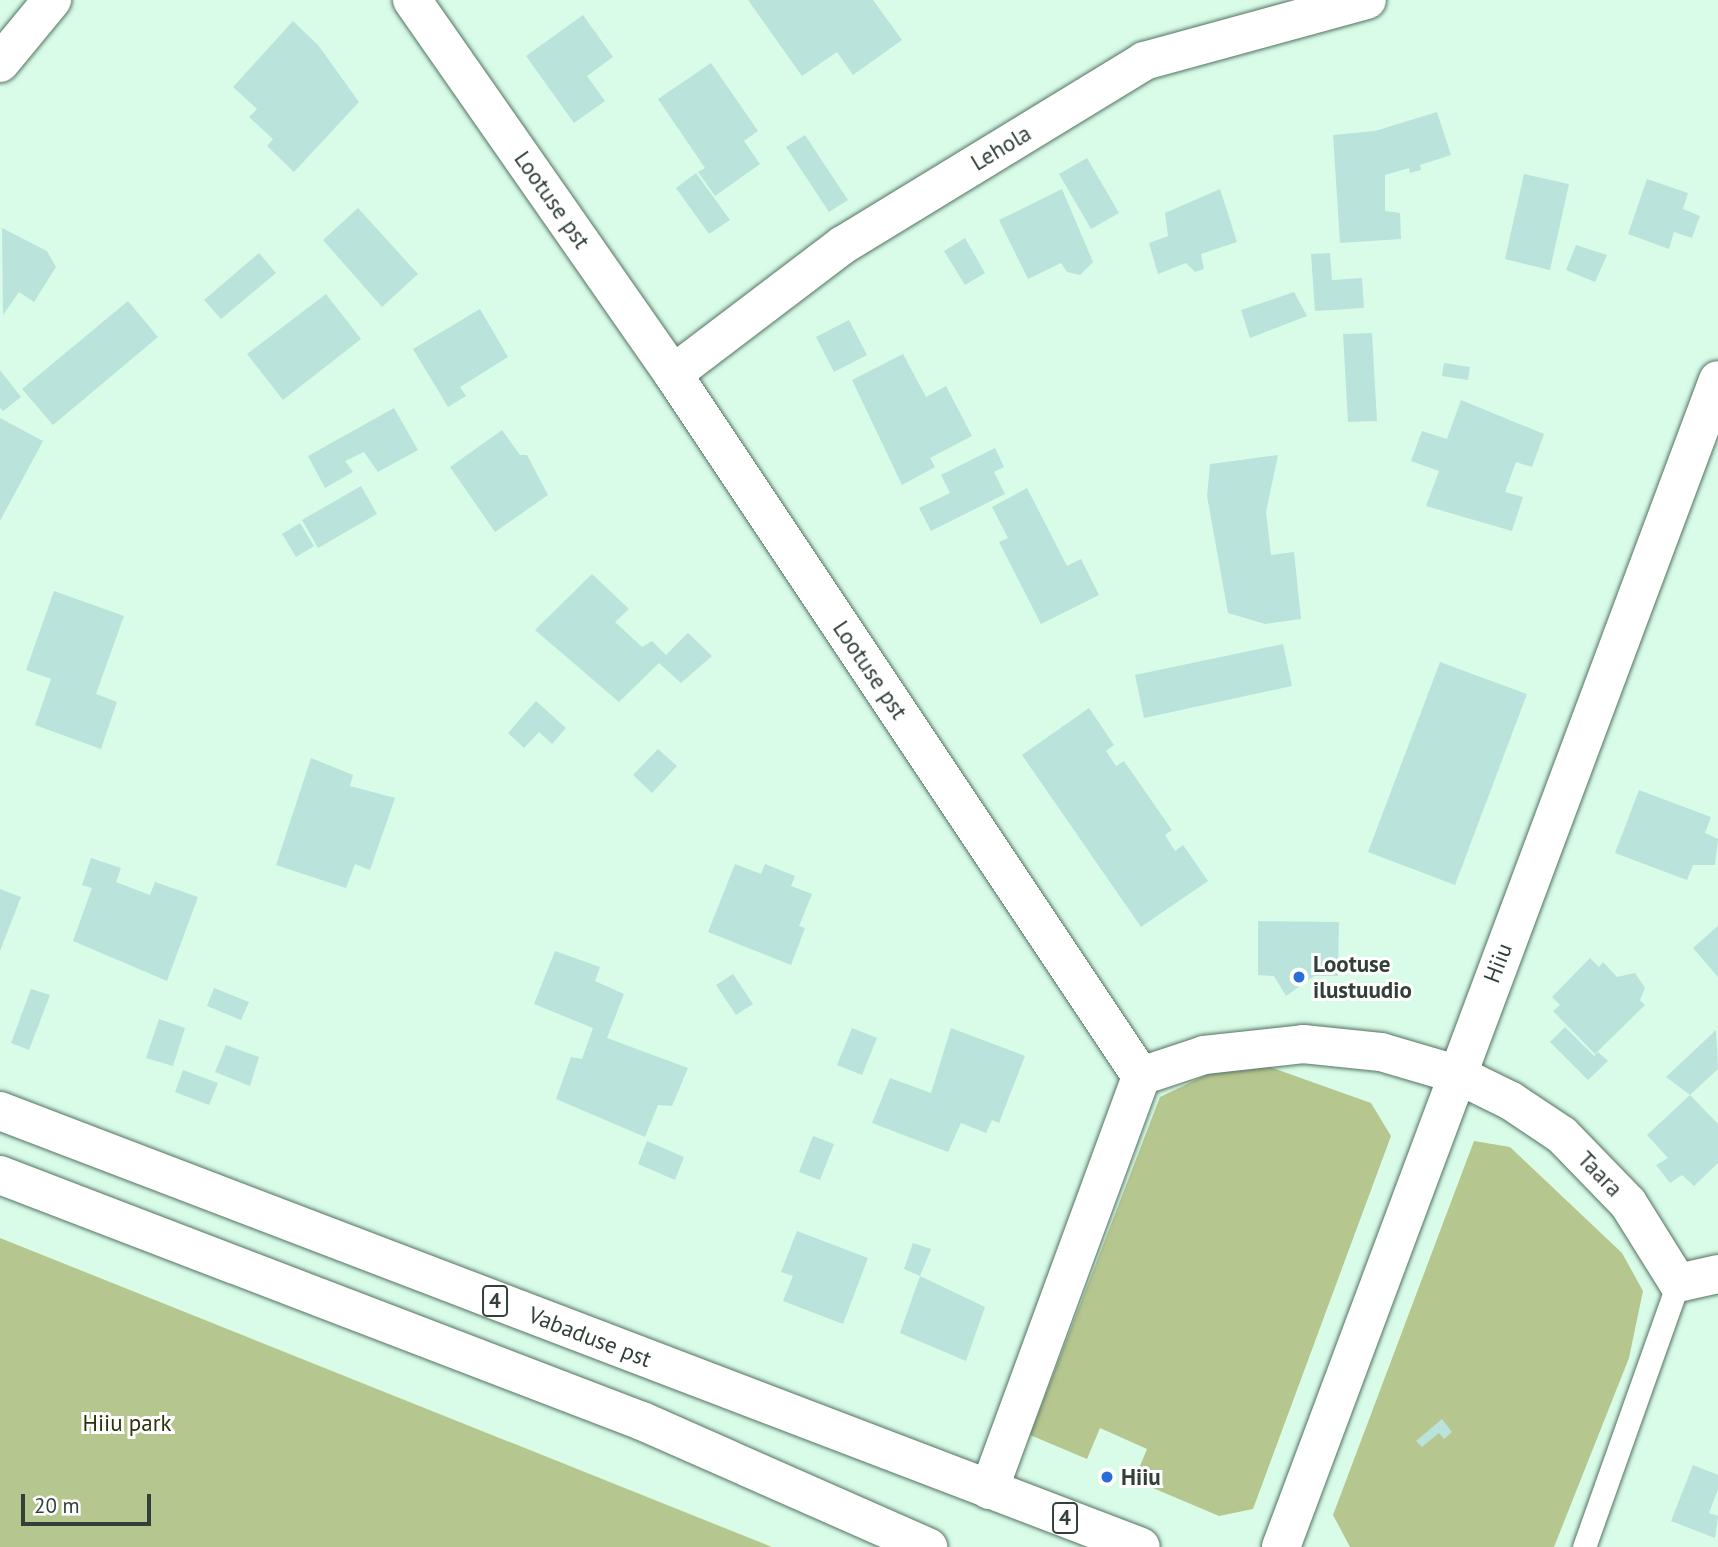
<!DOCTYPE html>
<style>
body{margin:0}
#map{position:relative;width:1718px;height:1547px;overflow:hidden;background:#d9fce8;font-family:"PT Sans",sans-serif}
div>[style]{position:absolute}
.green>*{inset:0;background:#b6c68f}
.building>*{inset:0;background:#bae3db}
.roads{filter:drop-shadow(0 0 2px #547362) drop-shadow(0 0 2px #547362)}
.lane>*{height:23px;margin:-11.5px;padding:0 11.5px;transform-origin:11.5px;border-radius:11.5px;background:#fff}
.street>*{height:38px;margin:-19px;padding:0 19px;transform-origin:19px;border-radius:19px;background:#fff}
.highway>*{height:38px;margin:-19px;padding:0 19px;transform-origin:19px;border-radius:19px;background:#fff}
.dots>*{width:19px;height:19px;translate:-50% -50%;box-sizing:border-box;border:4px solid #fff;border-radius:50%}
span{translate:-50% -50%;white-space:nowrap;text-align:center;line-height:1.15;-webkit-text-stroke:6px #fff;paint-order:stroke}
.shield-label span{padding:2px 5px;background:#fff;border:2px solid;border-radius:5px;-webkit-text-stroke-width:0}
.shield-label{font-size:21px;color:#324038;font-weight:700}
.street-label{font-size:23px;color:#324038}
.poi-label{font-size:23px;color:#324038;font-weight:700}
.left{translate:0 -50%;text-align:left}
.park-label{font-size:23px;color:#2b3409}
.scale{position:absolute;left:21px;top:1494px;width:130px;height:32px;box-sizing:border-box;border:4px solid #324038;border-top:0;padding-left:9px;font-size:21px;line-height:24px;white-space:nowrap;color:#324038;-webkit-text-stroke:5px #fff;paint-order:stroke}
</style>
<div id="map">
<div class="green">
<i style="clip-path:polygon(1267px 1066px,1371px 1103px,1391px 1136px,1253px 1509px,1219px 1516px,1134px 1480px,1147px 1449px,1100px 1428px,1087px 1459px,1030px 1435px,1160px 1097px,1208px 1074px)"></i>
<i style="clip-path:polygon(1474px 1141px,1510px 1147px,1622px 1253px,1643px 1291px,1629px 1358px,1554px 1547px,1350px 1547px,1333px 1515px)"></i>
<i style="clip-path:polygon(0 1238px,772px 1547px,0 1547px)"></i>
</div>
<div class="building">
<i style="clip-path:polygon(748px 0,873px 0,902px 40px,853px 75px,837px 52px,802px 76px)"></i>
<i style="clip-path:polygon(583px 15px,613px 57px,587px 76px,605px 101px,574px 123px,526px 56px)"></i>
<i style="clip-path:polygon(293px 21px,318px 45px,359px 102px,294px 172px,267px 146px,273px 139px,249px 117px,257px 109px,233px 87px)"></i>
<i style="clip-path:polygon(711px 63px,758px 131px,744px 141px,760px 164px,715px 196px,698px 172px,705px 168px,658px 99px)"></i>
<i style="clip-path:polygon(1437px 112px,1451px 155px,1420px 165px,1421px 170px,1410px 173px,1409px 168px,1385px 175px,1385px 211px,1400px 213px,1401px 239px,1340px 243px,1333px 135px,1375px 131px)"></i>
<i style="clip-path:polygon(805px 135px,848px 200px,829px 212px,786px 147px)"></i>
<i style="clip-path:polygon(1087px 158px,1119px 213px,1091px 229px,1059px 174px)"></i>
<i style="clip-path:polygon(696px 173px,730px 220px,709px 234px,676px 188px)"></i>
<i style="clip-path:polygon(1524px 174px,1569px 184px,1550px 270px,1505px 259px)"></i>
<i style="clip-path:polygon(1647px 179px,1688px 193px,1683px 209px,1700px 216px,1692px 238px,1674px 232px,1669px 249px,1628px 234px)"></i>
<i style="clip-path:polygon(1062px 189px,1093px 262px,1080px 275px,1067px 272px,1061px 263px,1028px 279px,999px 220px)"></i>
<i style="clip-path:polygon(1220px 189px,1237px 242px,1201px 254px,1204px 269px,1195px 272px,1186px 263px,1158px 274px,1149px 243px,1168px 236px,1165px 213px)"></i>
<i style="clip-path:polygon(358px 208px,418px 274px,382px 307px,323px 240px)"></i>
<i style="clip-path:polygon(2px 228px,47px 251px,56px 267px,34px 302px,19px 292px,3px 315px)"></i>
<i style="clip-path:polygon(965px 238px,985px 273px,965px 285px,944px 251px)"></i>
<i style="clip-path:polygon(1576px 245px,1607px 255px,1595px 282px,1566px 270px)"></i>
<i style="clip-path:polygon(259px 253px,276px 273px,221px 319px,204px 300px)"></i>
<i style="clip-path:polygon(1330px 253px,1332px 280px,1362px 278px,1364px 308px,1315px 311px,1311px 254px)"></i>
<i style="clip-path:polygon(1294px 292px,1307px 316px,1250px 338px,1241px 310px)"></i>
<i style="clip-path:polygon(326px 294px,361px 339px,283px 400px,247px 354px)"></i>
<i style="clip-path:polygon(128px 301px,158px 337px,53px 425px,22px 389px)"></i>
<i style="clip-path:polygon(480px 309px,508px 357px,460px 387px,466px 396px,448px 407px,413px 349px)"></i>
<i style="clip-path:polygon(849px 320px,867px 355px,834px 372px,816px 337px)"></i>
<i style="clip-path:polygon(1372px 333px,1377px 421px,1348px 422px,1343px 334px)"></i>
<i style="clip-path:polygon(903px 354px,926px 397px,946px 386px,972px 436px,930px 458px,935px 467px,902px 485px,852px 380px)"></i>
<i style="clip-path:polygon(1444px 363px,1470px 367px,1468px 380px,1442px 376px)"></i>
<i style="clip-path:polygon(0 370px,21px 397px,3px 411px,0 408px)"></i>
<i style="clip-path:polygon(1461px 400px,1544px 434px,1532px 467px,1516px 462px,1505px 492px,1523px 497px,1512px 531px,1426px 506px,1439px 471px,1411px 461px,1422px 431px,1447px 439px)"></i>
<i style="clip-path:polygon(394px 408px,418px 450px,378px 472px,364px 452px,345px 461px,353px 472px,325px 488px,308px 456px)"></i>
<i style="clip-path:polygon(0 418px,43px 441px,0 521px)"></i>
<i style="clip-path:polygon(502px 430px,520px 455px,527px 455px,548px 495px,495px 532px,450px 467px)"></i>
<i style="clip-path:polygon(995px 448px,1004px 467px,994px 472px,1005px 494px,931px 531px,919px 508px,950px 493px,941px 475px)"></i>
<i style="clip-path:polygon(1278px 455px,1266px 512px,1271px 555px,1294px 552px,1301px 619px,1265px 624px,1228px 613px,1207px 496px,1210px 464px)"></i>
<i style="clip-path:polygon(361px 486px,377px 514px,318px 548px,302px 520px)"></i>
<i style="clip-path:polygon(1027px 488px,1067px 566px,1081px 559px,1099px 595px,1041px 624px,999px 542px,1008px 538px,992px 507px)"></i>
<i style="clip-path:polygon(300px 523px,314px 546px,296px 557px,282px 534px)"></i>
<i style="clip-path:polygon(592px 574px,629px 609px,615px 622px,642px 647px,652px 641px,666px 655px,688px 633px,712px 656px,681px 683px,659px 663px,619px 702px,535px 630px)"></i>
<i style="clip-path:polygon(54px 591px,124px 616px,96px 694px,117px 702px,101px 749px,35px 725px,51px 679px,26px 670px)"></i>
<i style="clip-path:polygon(1283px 644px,1292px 686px,1144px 718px,1135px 675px)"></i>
<i style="clip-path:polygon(1440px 662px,1527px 694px,1455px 885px,1368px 852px)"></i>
<i style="clip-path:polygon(536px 701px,566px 728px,552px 744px,539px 732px,524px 748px,508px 733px)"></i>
<i style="clip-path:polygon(1089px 708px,1114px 745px,1106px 751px,1116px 766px,1124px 761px,1172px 830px,1165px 835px,1175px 851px,1183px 845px,1208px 881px,1141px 927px,1022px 755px)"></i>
<i style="clip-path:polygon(658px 749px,677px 766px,652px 793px,633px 775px)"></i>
<i style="clip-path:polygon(311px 758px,353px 775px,350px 786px,395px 798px,370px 870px,355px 864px,346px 888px,276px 865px)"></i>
<i style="clip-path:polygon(1639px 790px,1711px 817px,1705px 833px,1718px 839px,1715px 865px,1693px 865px,1687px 880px,1615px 853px)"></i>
<i style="clip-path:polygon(91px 858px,121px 868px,116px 882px,150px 895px,155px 882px,198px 897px,167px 981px,73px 941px,92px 888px,82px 885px)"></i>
<i style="clip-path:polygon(735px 864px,761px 874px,765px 864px,795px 876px,791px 886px,812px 894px,799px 926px,805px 928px,791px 965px,708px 932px)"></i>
<i style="clip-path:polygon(0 889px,21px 897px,0 951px)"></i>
<i style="clip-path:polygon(1258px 921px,1339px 922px,1338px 976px,1314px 976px,1286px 996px,1274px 976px,1258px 975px)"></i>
<i style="clip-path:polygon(1718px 926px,1718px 977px,1693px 948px)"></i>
<i style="clip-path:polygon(555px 951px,600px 967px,595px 981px,624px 994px,607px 1038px,688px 1068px,672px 1106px,658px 1105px,645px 1137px,556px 1099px,571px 1057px,582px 1059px,593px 1028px,534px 1004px)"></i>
<i style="clip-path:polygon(1590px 958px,1599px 967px,1603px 962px,1617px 977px,1635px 973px,1645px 988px,1640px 1000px,1645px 1005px,1595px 1054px,1553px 1011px,1560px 1005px,1552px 997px)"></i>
<i style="clip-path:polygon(733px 974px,753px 1004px,736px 1015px,716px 985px)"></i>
<i style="clip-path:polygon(214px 988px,249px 1002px,241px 1020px,207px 1006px)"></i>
<i style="clip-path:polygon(31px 989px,50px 995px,29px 1050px,11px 1043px)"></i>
<i style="clip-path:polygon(159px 1019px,185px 1028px,173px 1066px,146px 1058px)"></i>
<i style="clip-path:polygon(1565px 1027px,1594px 1056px,1598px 1052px,1608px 1061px,1588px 1080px,1550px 1042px)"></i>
<i style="clip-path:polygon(852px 1028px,877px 1038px,862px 1075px,837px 1065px)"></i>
<i style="clip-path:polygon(951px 1028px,1025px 1056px,999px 1123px,992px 1120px,986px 1133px,961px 1123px,948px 1152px,872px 1123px,890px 1078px,931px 1093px)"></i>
<i style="clip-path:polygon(1716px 1030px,1718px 1069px,1690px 1095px,1666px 1077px)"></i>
<i style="clip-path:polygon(226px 1045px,259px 1057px,250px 1086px,215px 1072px)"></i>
<i style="clip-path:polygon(183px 1070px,218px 1083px,209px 1105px,175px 1092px)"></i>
<i style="clip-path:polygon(1690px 1095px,1718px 1124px,1718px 1163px,1694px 1186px,1682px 1175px,1670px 1183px,1656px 1165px,1668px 1158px,1647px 1135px)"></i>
<i style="clip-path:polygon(813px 1136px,834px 1144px,820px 1180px,799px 1172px)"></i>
<i style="clip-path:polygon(647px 1141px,684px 1157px,675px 1180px,638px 1164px)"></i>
<i style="clip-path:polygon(797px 1231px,868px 1258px,843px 1324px,783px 1301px,793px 1276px,781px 1272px)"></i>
<i style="clip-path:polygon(913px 1243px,931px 1249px,920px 1276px,904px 1269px)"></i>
<i style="clip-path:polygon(920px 1276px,985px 1307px,966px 1361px,900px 1333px)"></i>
<i style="clip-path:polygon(1442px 1419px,1452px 1432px,1444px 1439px,1439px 1433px,1422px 1447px,1416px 1441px)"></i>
<i style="clip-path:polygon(1693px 1465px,1718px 1475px,1718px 1489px,1709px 1513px,1718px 1516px,1715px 1538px,1671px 1521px)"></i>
</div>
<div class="roads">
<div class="lane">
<i style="left:1584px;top:1547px;width:280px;rotate:-70.4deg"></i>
</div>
<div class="street">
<i style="left:412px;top:0;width:456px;rotate:55.1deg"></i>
<i style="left:673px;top:374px;width:844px;rotate:56.31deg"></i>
<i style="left:0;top:63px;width:82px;rotate:-50.5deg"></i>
<i style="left:673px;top:374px;width:213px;rotate:-37.2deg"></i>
<i style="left:843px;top:245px;width:353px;rotate:-31.4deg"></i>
<i style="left:1144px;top:61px;width:231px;rotate:-15.3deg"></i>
<i style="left:1141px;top:1076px;width:66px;rotate:-18.4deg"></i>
<i style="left:1204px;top:1055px;width:100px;rotate:-6.3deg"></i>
<i style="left:1303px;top:1044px;width:78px;rotate:5.9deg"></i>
<i style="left:1381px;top:1052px;width:78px;rotate:16.3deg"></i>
<i style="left:1456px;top:1074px;width:61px;rotate:26.1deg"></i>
<i style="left:1511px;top:1101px;width:61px;rotate:33.7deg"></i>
<i style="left:1562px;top:1135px;width:95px;rotate:45.9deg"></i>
<i style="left:1628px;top:1203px;width:94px;rotate:58deg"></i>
<i style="left:1678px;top:1283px;width:41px;rotate:-12.7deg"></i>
<i style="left:989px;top:1490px;width:441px;rotate:-69.8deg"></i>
<i style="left:1281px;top:1547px;width:1246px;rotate:-69.47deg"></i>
</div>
<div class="highway">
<i style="left:0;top:1111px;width:1221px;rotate:20.91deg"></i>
<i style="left:0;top:1175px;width:688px;rotate:20.97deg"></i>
<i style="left:642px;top:1421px;width:313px;rotate:23.8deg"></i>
</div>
</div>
<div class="dots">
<i style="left:1299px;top:977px;background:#2a6dd9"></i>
<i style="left:1107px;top:1477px;background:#2a6dd9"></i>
</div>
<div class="shield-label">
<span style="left:495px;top:1301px">4</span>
<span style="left:1065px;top:1518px">4</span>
</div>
<div class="street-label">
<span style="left:1001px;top:148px;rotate:-31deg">Lehola</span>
<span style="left:552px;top:200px;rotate:55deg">Lootuse pst</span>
<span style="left:870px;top:670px;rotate:56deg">Lootuse pst</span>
<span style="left:1498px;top:963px;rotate:-69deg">Hiiu</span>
<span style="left:1600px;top:1174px;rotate:46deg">Taara</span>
<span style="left:590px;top:1337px;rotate:21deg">Vabaduse pst</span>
</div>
<div class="poi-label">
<span class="left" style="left:1313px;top:977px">Lootuse<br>ilustuudio</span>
<span class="left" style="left:1121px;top:1477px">Hiiu</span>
</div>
<div class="park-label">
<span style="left:127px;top:1423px">Hiiu park</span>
</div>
<div class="scale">20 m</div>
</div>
